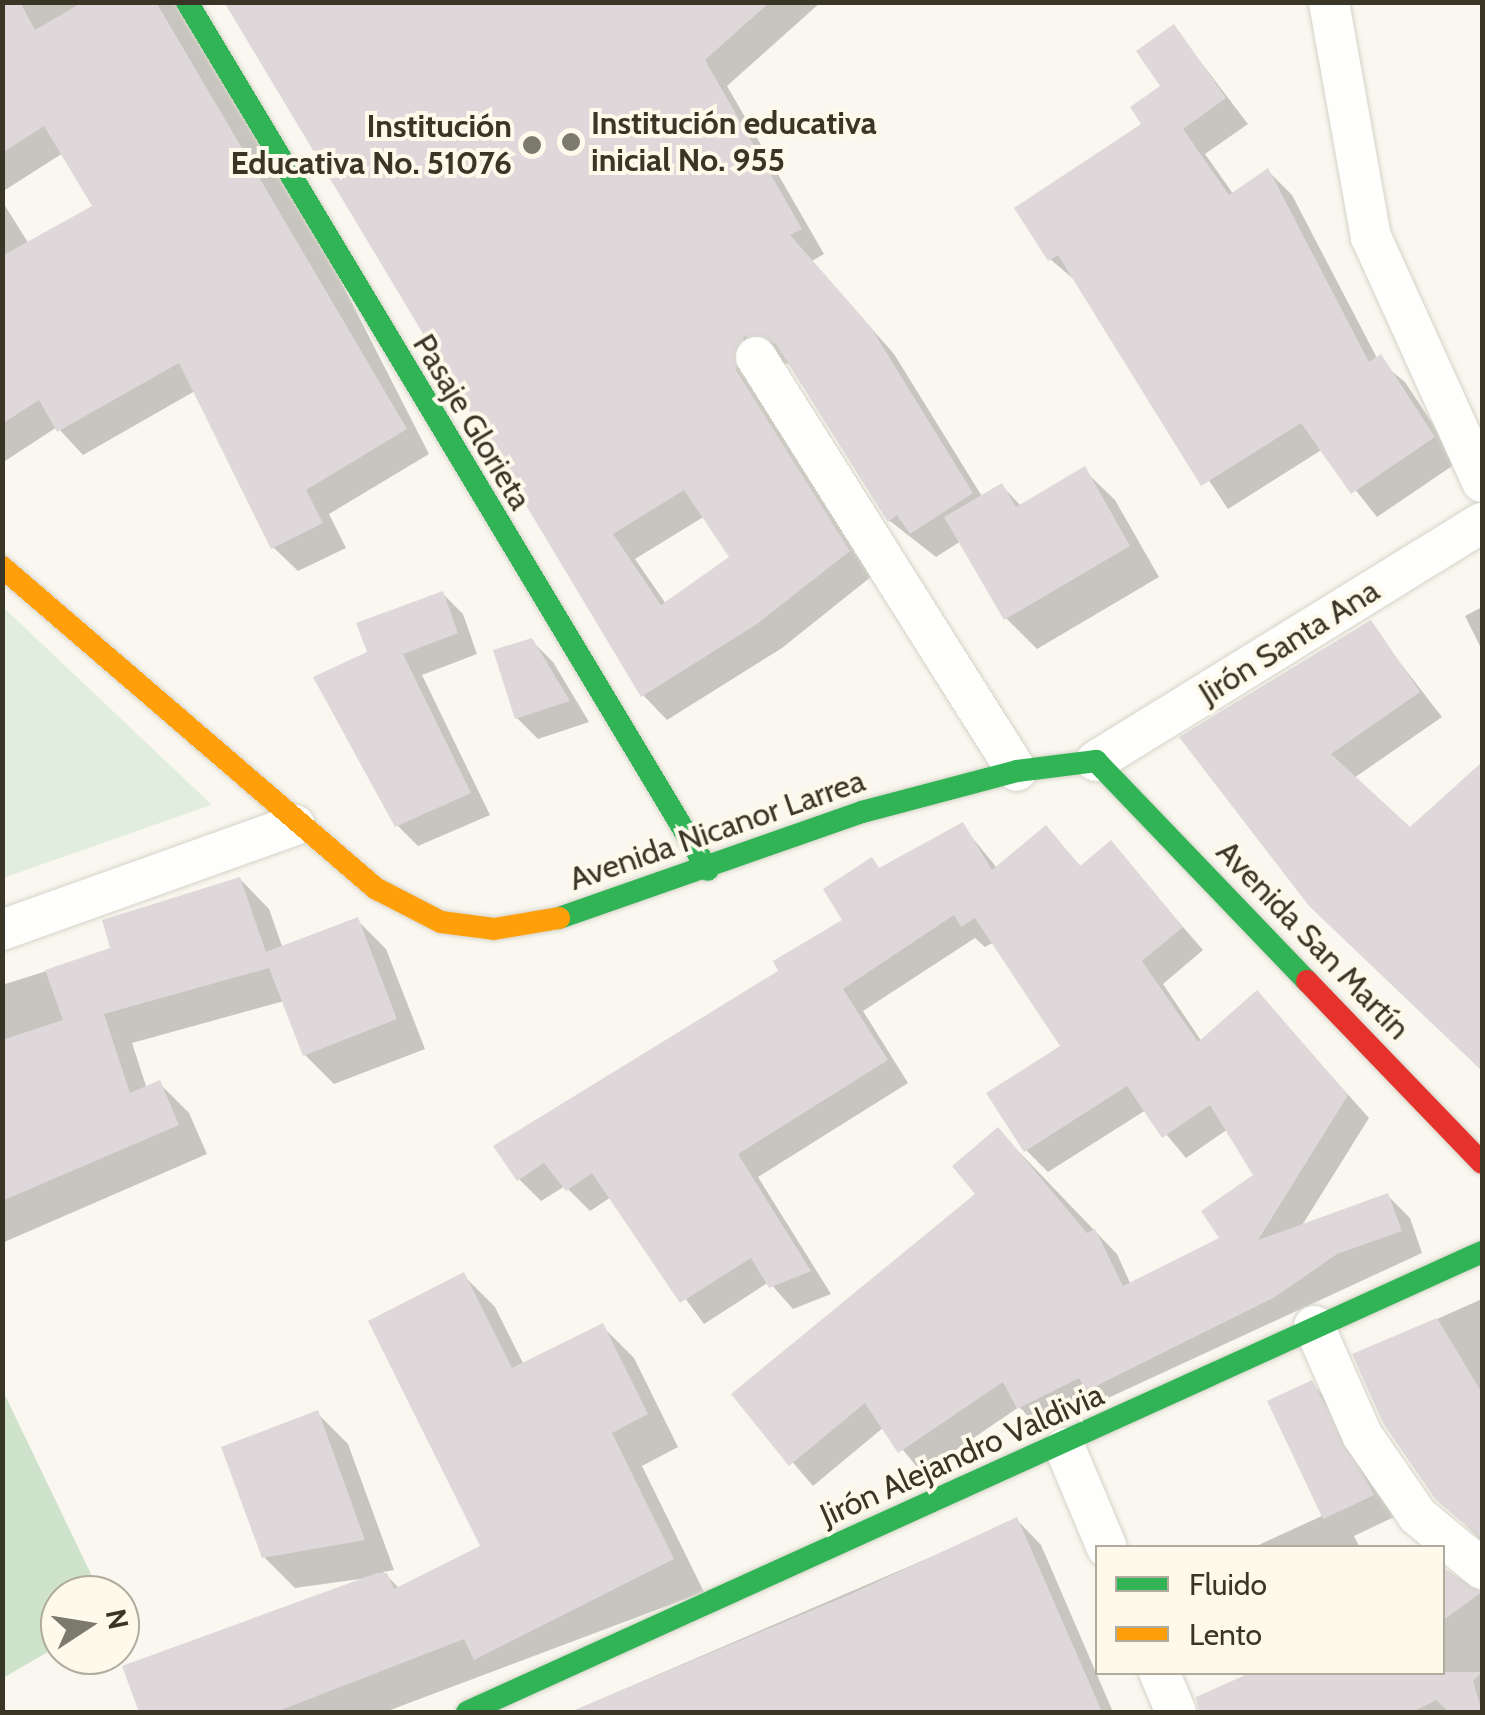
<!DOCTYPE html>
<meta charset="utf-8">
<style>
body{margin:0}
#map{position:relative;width:1485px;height:1715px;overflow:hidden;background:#f9f7ef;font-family:Cabin,sans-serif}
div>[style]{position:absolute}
.green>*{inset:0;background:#e2eedd}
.forest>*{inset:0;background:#cfe2cb}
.shadow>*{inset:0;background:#0003}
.building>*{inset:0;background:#ded8da}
.roads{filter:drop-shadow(0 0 2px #d5d3c8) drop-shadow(0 0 2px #d5d3c8)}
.street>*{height:40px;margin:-20px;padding:0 20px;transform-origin:20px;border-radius:20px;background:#fefefd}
.fast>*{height:22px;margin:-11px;padding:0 11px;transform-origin:11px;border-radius:11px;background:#30b455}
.slow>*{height:22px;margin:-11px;padding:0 11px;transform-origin:11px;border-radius:11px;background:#ff9f0a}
.jam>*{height:22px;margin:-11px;padding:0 11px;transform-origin:11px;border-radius:11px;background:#e5322d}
.dots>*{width:28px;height:28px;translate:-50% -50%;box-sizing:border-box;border:5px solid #fdf9eb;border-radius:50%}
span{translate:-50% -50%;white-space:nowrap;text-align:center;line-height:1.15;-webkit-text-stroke:8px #fdf9eb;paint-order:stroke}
.poi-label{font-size:32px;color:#393527;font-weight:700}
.left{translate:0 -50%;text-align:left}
.right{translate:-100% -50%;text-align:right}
.street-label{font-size:32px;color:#393527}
.frame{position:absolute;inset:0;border:5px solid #393527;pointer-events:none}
.legend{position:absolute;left:1095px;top:1545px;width:350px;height:130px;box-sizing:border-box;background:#fdf9eb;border:2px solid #afab9d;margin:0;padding:12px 18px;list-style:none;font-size:30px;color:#393527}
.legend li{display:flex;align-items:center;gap:20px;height:50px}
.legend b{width:50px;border:2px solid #afab9d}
.north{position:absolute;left:40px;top:1575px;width:100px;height:100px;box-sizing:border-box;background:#fdf9eb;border:2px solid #afab9d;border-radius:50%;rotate:78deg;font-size:28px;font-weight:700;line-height:40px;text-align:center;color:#393527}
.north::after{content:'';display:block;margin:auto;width:35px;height:45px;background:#7c796d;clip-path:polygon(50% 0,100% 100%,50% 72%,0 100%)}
</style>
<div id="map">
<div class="green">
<i style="clip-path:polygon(3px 607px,211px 804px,211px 805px,3px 878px)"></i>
</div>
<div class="forest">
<i style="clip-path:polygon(3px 1391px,101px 1595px,60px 1595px,60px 1645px,3px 1678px)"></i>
</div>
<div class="shadow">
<i style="clip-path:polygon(2px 2px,198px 2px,429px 454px,329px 514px,346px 548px,298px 571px,273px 547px,195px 391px,83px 455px,57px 427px,2px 463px,2px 201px,29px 244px,96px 207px,63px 153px,2px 192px)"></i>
<i style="clip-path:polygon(evenodd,227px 2px,821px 2px,727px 86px,824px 254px,812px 261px,894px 354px,983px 498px,1002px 486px,1022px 507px,1084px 470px,1115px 500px,1159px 577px,1037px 649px,1006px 618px,961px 541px,936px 557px,890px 521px,792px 365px,768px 359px,872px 576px,782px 648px,667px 720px,643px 695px,227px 2px,705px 516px,732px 557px,666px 604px,635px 559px,705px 516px)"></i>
<i style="clip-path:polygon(1174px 27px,1248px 124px,1205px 154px,1234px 195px,1268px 171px,1292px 195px,1378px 360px,1405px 382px,1458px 462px,1377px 517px,1323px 449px,1228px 509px,1077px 282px,1050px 259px,1145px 125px,1164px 86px)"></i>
<i style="clip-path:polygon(442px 593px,463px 614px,477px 654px,422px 675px,490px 815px,418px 846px,397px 825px,370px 653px)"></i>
<i style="clip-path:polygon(1482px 607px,1482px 650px,1465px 616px)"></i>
<i style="clip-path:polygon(1370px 624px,1442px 717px,1354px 778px,1410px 831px,1474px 773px,1482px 782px,1482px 1067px,1336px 930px,1183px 738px)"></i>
<i style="clip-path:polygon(532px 641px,553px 662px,589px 722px,538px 739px,517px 718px)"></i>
<i style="clip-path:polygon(962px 825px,997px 868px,1046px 828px,1082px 868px,1111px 844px,1203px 950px,1163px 984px,1202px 1042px,1257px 993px,1369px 1118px,1301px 1227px,1388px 1196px,1410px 1218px,1422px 1253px,1041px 1429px,1019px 1407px,922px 1473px,884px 1427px,813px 1486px,734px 1394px,978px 1194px,998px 1130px,1117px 1254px,1131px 1285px,1223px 1239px,1256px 1176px,1228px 1129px,1186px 1158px,1146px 1110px,1048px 1172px,1026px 1150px,1064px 1047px,994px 942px,985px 947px,975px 938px,863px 1011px,908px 1083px,758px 1177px,831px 1294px,793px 1309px,769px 1282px,704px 1324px,611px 1197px,590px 1211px,565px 1186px,541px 1201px,519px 1179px,846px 920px,871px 860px,881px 870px)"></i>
<i style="clip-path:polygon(240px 879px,269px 909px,283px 949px,357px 920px,386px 949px,425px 1049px,334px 1084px,305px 1055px,284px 1001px,132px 1043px,147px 1089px,159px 1083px,189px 1113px,207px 1154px,2px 1243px,2px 985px,113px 950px)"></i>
<i style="clip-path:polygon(463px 1275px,495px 1307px,524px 1365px,602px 1326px,634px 1358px,678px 1447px,642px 1466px,704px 1592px,385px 1712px,141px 1712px,125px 1668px,374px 1577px,295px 1588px,264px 1557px,317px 1413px,348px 1444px,394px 1570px,383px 1572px,400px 1589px,483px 1547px)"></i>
<i style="clip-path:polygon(1482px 1299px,1482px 1541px,1438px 1498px,1356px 1355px)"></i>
<i style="clip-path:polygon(1311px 1383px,1333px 1405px,1394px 1517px,1354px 1536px,1360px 1548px,1252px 1548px,1324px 1515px)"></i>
<i style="clip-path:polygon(1017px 1520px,1041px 1545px,1113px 1712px,571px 1712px)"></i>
<i style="clip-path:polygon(1442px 1575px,1482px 1593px,1482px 1712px,1226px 1712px,1216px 1691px,1442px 1672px)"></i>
</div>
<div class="building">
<i style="clip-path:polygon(2px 2px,20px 2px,35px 30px,83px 2px,156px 2px,407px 429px,306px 490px,323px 523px,271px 549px,179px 363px,57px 432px,39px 400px,2px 424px,2px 256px,92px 206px,44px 126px,2px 153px)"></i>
<i style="clip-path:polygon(evenodd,224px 2px,770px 2px,705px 60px,802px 229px,790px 235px,870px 326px,973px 493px,910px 534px,897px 515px,888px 522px,776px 344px,744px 336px,736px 370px,850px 551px,757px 624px,641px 697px,224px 2px,684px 490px,729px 557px,661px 605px,613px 534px,684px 490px)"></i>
<i style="clip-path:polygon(1174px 24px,1226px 98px,1183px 129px,1229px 195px,1268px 168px,1369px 362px,1381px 354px,1435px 437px,1351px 494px,1301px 423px,1201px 486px,1058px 255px,1048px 261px,1014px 208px,1141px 124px,1130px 107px,1160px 86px,1136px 51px)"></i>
<i style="clip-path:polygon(1085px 466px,1130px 546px,1004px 620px,944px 517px,1002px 483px,1016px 507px)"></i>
<i style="clip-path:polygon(443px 591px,458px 633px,403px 654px,471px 793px,395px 827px,313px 677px,367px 652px,356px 623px)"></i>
<i style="clip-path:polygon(1371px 620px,1420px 692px,1331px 754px,1410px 827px,1482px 762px,1482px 1071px,1309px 906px,1179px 737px)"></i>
<i style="clip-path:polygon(532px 638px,570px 701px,515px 719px,493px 650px)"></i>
<i style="clip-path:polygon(963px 822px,992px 870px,1046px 825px,1080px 866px,1111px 840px,1183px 927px,1142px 961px,1198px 1042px,1257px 990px,1348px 1095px,1258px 1240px,1388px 1193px,1402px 1231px,1337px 1254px,1275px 1297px,1086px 1391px,1079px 1378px,1017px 1409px,1003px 1382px,898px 1453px,865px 1403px,789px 1466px,731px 1394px,975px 1194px,952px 1166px,998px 1127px,1087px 1233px,1095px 1229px,1123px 1286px,1219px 1238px,1201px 1211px,1253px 1175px,1210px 1105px,1162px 1138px,1127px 1086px,1024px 1152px,986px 1093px,1060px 1046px,975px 918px,961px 927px,954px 915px,843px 989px,888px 1060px,738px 1154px,811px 1271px,769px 1288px,751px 1258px,680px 1303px,592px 1173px,566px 1191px,544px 1163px,517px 1181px,493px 1146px,778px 971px,773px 961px,842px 920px,823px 889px,872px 857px,879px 868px)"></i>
<i style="clip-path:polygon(240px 877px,266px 952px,358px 917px,397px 1019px,303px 1056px,269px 968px,104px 1014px,130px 1093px,160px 1080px,179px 1125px,2px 1201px,2px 1040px,63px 1020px,45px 970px,110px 948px,102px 920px)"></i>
<i style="clip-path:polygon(464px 1272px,512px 1368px,603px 1323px,648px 1414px,612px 1433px,674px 1559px,474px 1660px,464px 1639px,276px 1712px,139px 1712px,122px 1666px,377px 1573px,387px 1573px,394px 1589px,480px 1546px,368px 1321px)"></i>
<i style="clip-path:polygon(1437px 1318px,1482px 1393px,1482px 1539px,1436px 1500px,1383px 1423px,1352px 1354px)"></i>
<i style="clip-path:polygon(1312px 1380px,1374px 1495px,1323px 1519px,1267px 1401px)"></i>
<i style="clip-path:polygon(318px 1410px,365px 1540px,262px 1558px,221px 1447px)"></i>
<i style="clip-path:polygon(1017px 1517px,1102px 1712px,570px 1712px,851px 1594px)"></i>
<i style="clip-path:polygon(1442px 1567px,1482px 1592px,1442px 1621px)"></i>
<i style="clip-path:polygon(1252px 1672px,1482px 1672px,1473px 1681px,1482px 1712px,1449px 1712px,1436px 1700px,1413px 1712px,1199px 1712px,1196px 1697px)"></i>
</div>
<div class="roads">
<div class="street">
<i style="left:1329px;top:2px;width:239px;rotate:79.9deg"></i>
<i style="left:1371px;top:237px;width:269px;rotate:65.6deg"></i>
<i style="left:756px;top:357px;width:489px;rotate:57.8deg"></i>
<i style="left:1096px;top:761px;width:453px;rotate:-31.7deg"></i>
<i style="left:2px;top:930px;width:311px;rotate:-19.7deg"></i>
<i style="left:1314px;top:1326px;width:119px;rotate:66.2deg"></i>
<i style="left:1362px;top:1435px;width:98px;rotate:55.3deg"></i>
<i style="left:1418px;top:1516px;width:83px;rotate:39.6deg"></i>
<i style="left:1065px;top:1448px;width:108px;rotate:67.2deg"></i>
<i style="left:1159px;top:1672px;width:43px;rotate:67deg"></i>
</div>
<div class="fast">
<i style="left:187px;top:2px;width:1012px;rotate:59.03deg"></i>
<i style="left:559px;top:918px;width:321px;rotate:-19.3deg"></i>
<i style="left:862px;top:812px;width:160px;rotate:-14.8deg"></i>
<i style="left:1017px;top:771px;width:80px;rotate:-7.2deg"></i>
<i style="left:1096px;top:761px;width:305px;rotate:46.2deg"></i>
<i style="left:467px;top:1712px;width:1114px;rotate:-24.38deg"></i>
</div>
<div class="slow">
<i style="left:2px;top:567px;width:494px;rotate:40.7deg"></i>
<i style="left:377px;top:889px;width:72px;rotate:27.3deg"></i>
<i style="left:441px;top:922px;width:53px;rotate:7.5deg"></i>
<i style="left:494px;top:929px;width:66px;rotate:-9.6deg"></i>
</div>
<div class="jam">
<i style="left:1307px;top:981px;width:252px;rotate:46.1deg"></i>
</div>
</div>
<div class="dots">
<i style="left:571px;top:142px;background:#7c796d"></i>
<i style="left:532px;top:145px;background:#7c796d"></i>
</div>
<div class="poi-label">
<span class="left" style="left:591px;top:142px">Institución educativa<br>inicial No. 955</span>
<span class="right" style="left:512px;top:145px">Institución<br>Educativa No. 51076</span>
</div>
<div class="street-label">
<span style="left:472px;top:422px;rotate:59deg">Pasaje Glorieta</span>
<span style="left:1289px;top:642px;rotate:-32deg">Jirón Santa Ana</span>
<span style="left:717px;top:830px;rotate:-19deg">Avenida Nicanor Larrea</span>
<span style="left:1313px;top:940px;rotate:46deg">Avenida San Martín</span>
<span style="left:962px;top:1455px;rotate:-24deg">Jirón Alejandro Valdivia</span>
</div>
<div class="frame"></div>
<ul class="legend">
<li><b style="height:12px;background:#30b455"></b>Fluido</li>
<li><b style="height:12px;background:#ff9f0a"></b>Lento</li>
</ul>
<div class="north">N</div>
</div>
